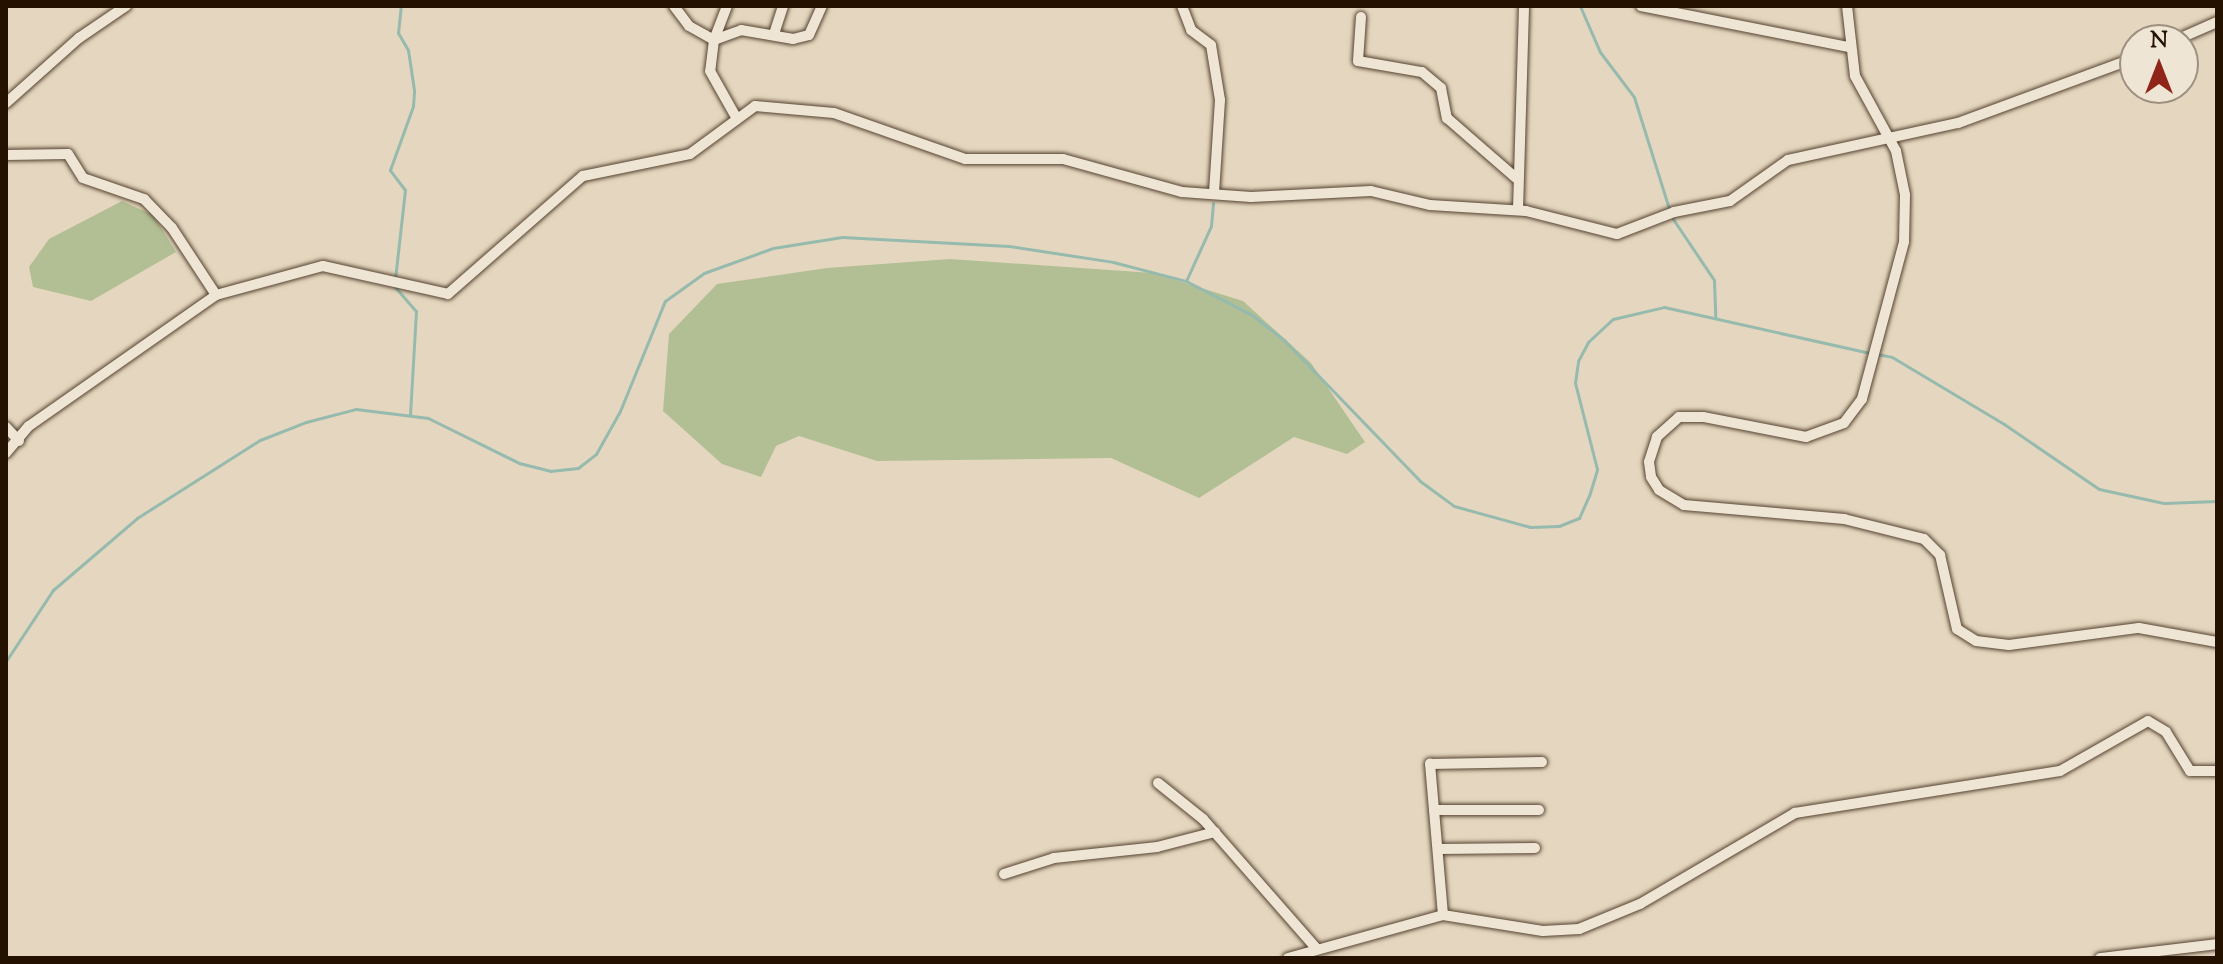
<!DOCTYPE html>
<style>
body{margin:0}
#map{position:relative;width:2223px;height:964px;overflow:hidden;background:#e5d7bf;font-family:"Sorts Mill Goudy",serif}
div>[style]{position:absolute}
.green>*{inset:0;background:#b2bf94}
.stream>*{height:3px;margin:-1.5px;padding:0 1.5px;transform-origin:1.5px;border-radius:1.5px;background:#96baae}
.roads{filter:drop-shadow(0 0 2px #554230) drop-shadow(0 0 2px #554230)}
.minor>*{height:10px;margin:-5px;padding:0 5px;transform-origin:5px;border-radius:5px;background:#eee5d5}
span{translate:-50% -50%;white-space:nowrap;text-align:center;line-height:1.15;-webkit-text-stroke:7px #eee5d5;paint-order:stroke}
.frame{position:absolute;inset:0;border:8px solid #251100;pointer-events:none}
.north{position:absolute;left:2119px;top:24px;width:80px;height:80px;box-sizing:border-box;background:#eee5d5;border:2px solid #9e9080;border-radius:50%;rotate:0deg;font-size:22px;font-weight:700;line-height:32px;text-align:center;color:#251100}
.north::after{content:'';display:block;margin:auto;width:28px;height:36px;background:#8f2418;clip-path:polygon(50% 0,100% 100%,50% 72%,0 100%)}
</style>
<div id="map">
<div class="green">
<i style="clip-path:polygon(122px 201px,153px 215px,176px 252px,91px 301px,33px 287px,29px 267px,49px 239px)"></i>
<i style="clip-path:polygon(950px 259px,1153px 273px,1243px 301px,1311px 363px,1365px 442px,1347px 454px,1294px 437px,1199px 498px,1111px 458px,877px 461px,799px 436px,776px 446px,761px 477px,722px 464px,663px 411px,669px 334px,717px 284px,827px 268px)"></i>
</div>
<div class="stream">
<i style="left:1580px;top:6px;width:50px;rotate:66.5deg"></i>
<i style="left:1600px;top:52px;width:56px;rotate:52.9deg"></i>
<i style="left:1634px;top:97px;width:117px;rotate:72.6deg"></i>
<i style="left:1671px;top:216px;width:77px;rotate:56.1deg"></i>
<i style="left:1714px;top:280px;width:38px;rotate:88deg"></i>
<i style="left:395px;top:279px;width:90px;rotate:-83.6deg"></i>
<i style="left:405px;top:190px;width:25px;rotate:-127deg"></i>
<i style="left:390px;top:170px;width:68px;rotate:-70.2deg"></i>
<i style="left:413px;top:106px;width:16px;rotate:-86deg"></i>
<i style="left:414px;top:90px;width:40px;rotate:-98.5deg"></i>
<i style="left:408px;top:50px;width:20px;rotate:-120deg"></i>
<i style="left:398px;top:33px;width:27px;rotate:-84deg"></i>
<i style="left:1186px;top:281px;width:60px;rotate:-65.6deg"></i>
<i style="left:1211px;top:226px;width:23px;rotate:-85deg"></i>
<i style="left:395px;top:287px;width:32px;rotate:49deg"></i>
<i style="left:416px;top:311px;width:104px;rotate:93.3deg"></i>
<i style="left:1877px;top:354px;width:15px;rotate:11deg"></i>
<i style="left:1892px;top:357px;width:131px;rotate:30.9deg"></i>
<i style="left:2004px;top:424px;width:115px;rotate:34.4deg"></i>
<i style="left:2099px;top:489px;width:66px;rotate:12.2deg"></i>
<i style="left:2164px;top:503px;width:53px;rotate:-2.2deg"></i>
<i style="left:6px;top:661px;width:85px;rotate:-56.5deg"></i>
<i style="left:53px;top:590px;width:111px;rotate:-40.6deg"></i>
<i style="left:137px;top:518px;width:146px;rotate:-32.4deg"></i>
<i style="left:260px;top:440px;width:49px;rotate:-21.4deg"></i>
<i style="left:306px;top:422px;width:52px;rotate:-14.6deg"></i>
<i style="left:356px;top:409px;width:73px;rotate:7.1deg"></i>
<i style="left:428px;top:418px;width:102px;rotate:26.3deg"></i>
<i style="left:519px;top:463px;width:32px;rotate:14deg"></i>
<i style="left:550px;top:471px;width:28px;rotate:-6deg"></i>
<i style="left:578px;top:468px;width:23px;rotate:-38deg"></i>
<i style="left:596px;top:454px;width:49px;rotate:-60.8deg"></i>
<i style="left:620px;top:411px;width:119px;rotate:-67.8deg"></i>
<i style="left:665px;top:301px;width:48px;rotate:-35.7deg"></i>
<i style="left:704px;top:273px;width:73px;rotate:-19.9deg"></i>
<i style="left:773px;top:248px;width:70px;rotate:-9.1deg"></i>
<i style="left:842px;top:237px;width:167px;rotate:3.1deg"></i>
<i style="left:1009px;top:246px;width:105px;rotate:8.7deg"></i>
<i style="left:1113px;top:262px;width:75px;rotate:14.6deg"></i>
<i style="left:1186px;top:281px;width:74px;rotate:27.3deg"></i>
<i style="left:1252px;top:315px;width:41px;rotate:38deg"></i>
<i style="left:1284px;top:340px;width:196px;rotate:46deg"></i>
<i style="left:1420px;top:481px;width:42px;rotate:36.3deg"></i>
<i style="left:1454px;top:506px;width:79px;rotate:15.4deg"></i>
<i style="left:1530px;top:527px;width:29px;rotate:-2deg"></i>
<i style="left:1559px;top:526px;width:22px;rotate:-22deg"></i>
<i style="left:1579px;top:518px;width:24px;rotate:-66deg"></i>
<i style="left:1589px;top:496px;width:28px;rotate:-73deg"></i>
<i style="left:1597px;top:469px;width:89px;rotate:-104.3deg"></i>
<i style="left:1575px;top:383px;width:22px;rotate:-82deg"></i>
<i style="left:1578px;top:361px;width:21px;rotate:-62deg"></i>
<i style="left:1588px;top:342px;width:34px;rotate:-43deg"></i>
<i style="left:1613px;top:319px;width:52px;rotate:-13.2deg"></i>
<i style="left:1664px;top:307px;width:211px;rotate:12.6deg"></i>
</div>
<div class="roads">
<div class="minor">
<i style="left:674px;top:6px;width:25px;rotate:53deg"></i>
<i style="left:689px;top:26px;width:29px;rotate:29deg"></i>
<i style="left:714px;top:40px;width:29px;rotate:-20deg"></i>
<i style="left:741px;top:30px;width:53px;rotate:9.8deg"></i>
<i style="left:793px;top:39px;width:16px;rotate:-14deg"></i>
<i style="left:809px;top:35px;width:32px;rotate:-66deg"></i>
<i style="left:727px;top:6px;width:36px;rotate:111deg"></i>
<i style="left:714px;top:40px;width:31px;rotate:97deg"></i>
<i style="left:710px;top:71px;width:55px;rotate:60.6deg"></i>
<i style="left:1182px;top:6px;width:26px;rotate:69deg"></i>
<i style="left:1191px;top:30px;width:25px;rotate:37deg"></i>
<i style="left:1211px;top:45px;width:56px;rotate:80.7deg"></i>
<i style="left:1220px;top:100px;width:94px;rotate:93.7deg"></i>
<i style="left:1641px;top:6px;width:212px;rotate:11.2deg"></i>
<i style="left:1847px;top:6px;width:70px;rotate:83.5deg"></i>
<i style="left:1855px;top:76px;width:85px;rotate:61.3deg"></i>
<i style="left:1896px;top:151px;width:45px;rotate:78.4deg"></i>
<i style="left:1905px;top:195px;width:47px;rotate:91.2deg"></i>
<i style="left:1904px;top:242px;width:163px;rotate:105deg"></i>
<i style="left:1862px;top:399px;width:30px;rotate:127deg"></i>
<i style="left:1844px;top:423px;width:40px;rotate:159.8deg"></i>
<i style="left:1806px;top:437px;width:105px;rotate:-169deg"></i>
<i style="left:1703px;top:417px;width:24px;rotate:180deg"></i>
<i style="left:1679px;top:417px;width:30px;rotate:138deg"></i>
<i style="left:1657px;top:437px;width:26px;rotate:108deg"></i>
<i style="left:1649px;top:462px;width:15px;rotate:82deg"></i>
<i style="left:1651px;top:477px;width:15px;rotate:58deg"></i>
<i style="left:1659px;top:490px;width:29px;rotate:31deg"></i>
<i style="left:1684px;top:505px;width:161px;rotate:5deg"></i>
<i style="left:1844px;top:519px;width:82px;rotate:14deg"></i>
<i style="left:1924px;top:539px;width:23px;rotate:45deg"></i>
<i style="left:1940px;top:555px;width:76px;rotate:77.1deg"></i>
<i style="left:1957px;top:629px;width:22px;rotate:32deg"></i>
<i style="left:1976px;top:641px;width:33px;rotate:7deg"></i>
<i style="left:2009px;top:645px;width:131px;rotate:-7.5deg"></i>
<i style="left:2139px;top:628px;width:79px;rotate:10.2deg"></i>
<i style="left:1361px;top:17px;width:44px;rotate:93.9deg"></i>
<i style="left:1358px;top:61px;width:65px;rotate:9.8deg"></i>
<i style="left:1422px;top:72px;width:25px;rotate:40deg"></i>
<i style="left:1441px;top:88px;width:31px;rotate:79deg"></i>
<i style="left:1447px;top:118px;width:91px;rotate:41deg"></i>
<i style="left:774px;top:34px;width:29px;rotate:-72deg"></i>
<i style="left:2176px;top:40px;width:45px;rotate:-23.7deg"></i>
<i style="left:6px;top:103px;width:98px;rotate:-41.7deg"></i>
<i style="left:79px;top:38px;width:57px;rotate:-34.2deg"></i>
<i style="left:6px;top:155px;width:62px;rotate:-0.9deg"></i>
<i style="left:68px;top:154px;width:28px;rotate:58deg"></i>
<i style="left:83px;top:178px;width:65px;rotate:19deg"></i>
<i style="left:144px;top:199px;width:40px;rotate:46deg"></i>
<i style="left:172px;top:228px;width:80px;rotate:56.7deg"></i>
<i style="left:1518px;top:210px;width:204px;rotate:-88.3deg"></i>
<i style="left:6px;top:427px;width:19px;rotate:47deg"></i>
<i style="left:6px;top:453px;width:35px;rotate:-50deg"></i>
<i style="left:29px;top:426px;width:228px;rotate:-35deg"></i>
<i style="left:216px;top:295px;width:111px;rotate:-15.2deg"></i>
<i style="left:323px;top:266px;width:128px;rotate:12.6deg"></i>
<i style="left:448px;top:294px;width:179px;rotate:-41.2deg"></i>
<i style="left:583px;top:176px;width:109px;rotate:-11.6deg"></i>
<i style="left:690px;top:154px;width:81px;rotate:-36.4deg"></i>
<i style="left:755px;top:106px;width:79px;rotate:5.1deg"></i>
<i style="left:834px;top:113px;width:139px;rotate:19.3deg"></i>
<i style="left:965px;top:159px;width:98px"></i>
<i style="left:1063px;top:159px;width:123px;rotate:15.5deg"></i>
<i style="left:1182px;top:192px;width:69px;rotate:4.1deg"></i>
<i style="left:1251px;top:197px;width:120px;rotate:-2.9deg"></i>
<i style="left:1371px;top:191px;width:61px;rotate:13.3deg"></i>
<i style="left:1430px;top:205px;width:96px;rotate:3.6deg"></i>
<i style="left:1526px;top:211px;width:94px;rotate:14.2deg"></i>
<i style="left:1617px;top:234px;width:61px;rotate:-21.1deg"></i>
<i style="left:1674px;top:212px;width:57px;rotate:-11.1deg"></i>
<i style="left:1730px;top:201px;width:71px;rotate:-35.3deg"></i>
<i style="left:1788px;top:160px;width:174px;rotate:-12.3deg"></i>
<i style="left:1958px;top:123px;width:189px;rotate:-20.2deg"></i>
<i style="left:1158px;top:783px;width:58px;rotate:38.7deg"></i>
<i style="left:1203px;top:819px;width:173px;rotate:48.8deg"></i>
<i style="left:1434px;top:810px;width:105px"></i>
<i style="left:1438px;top:849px;width:97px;rotate:-0.6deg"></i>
<i style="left:1004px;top:874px;width:52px;rotate:-17.7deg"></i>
<i style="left:1054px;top:858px;width:104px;rotate:-6.1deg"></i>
<i style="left:1157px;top:847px;width:60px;rotate:-14.5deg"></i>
<i style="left:1443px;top:915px;width:152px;rotate:-94.9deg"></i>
<i style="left:1430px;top:764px;width:112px;rotate:-1deg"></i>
<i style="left:1288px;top:958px;width:161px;rotate:-15.5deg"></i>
<i style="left:1443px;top:915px;width:101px;rotate:9.1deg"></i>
<i style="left:1543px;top:931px;width:36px;rotate:-3deg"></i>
<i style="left:1579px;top:929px;width:66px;rotate:-22.3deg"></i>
<i style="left:1640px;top:904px;width:180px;rotate:-30.4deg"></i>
<i style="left:1795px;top:813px;width:268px;rotate:-9deg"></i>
<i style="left:2060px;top:771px;width:101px;rotate:-29.6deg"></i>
<i style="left:2148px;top:721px;width:21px;rotate:31deg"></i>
<i style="left:2166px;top:732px;width:46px;rotate:58.4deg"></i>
<i style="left:2190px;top:771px;width:27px"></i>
<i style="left:2100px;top:958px;width:118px;rotate:-6.8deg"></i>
</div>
</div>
<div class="frame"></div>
<div class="north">N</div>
</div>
